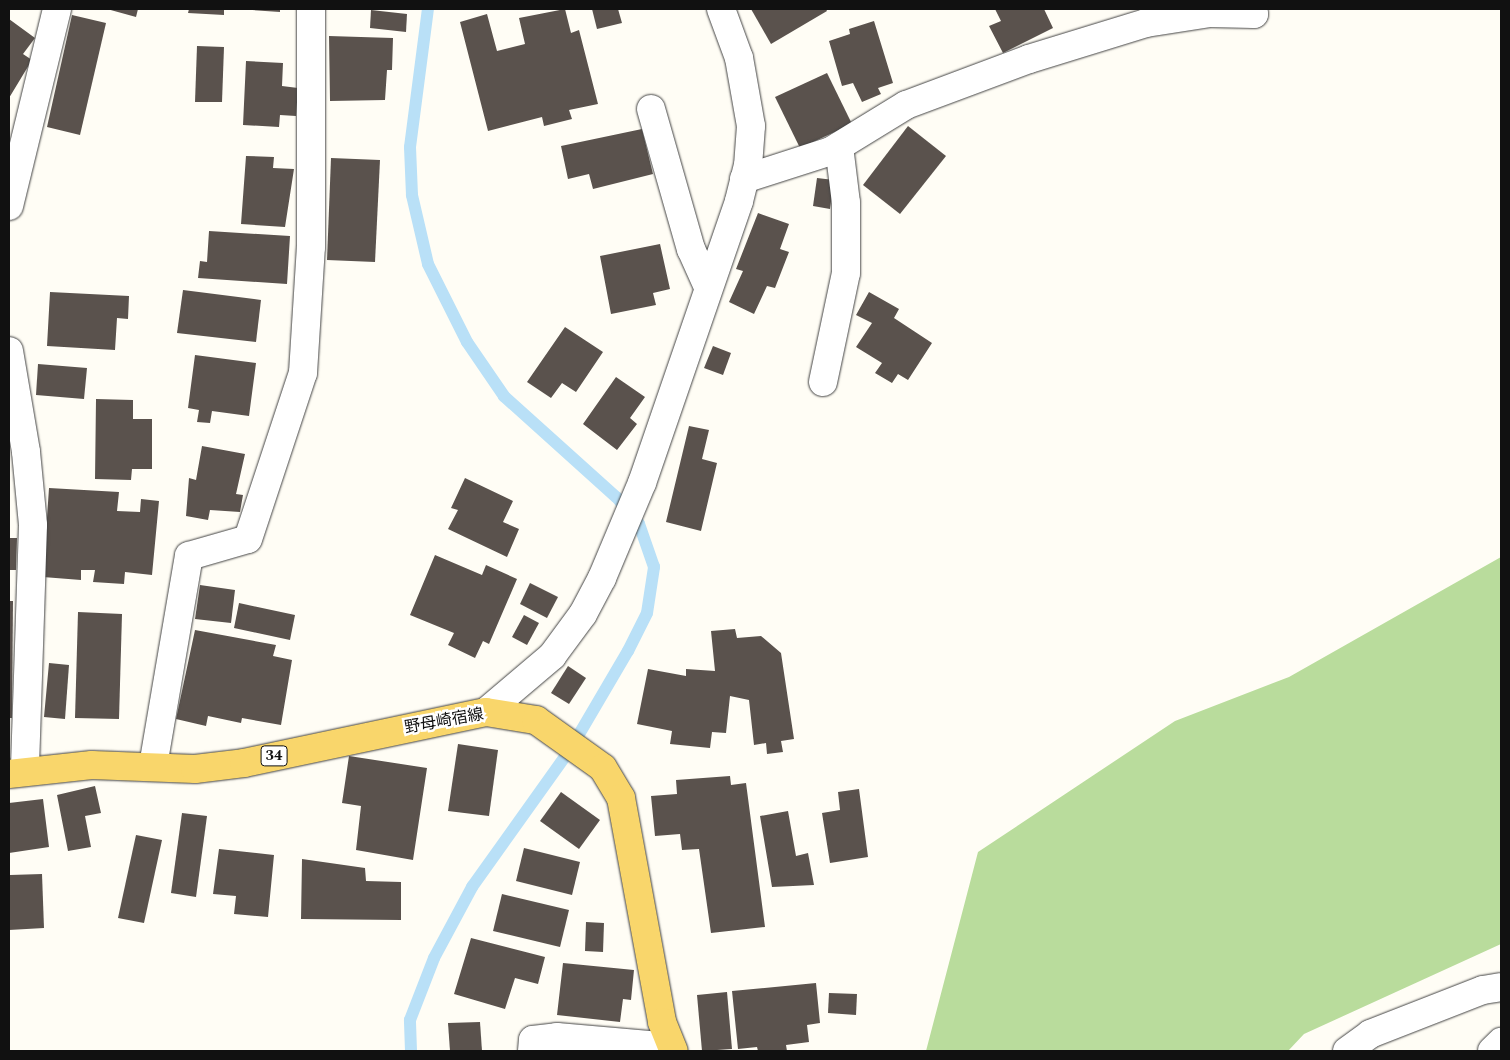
<!DOCTYPE html>
<meta charset="utf-8">
<style>
body{margin:0}
#map{position:relative;width:1510px;height:1060px;overflow:hidden;background:#fffdf5;font-family:Spectral,"Noto Sans JP",serif}
div>[style]{position:absolute}
.forest>*{inset:0;background:#b9dc9c}
.stream>*{height:12px;margin:-6px;padding:0 6px;transform-origin:6px;border-radius:6px;background:#b9e0f7}
.building>*{inset:0;background:#5a524d}
.roads{filter:drop-shadow(0 0 1px #444) drop-shadow(0 0 1px #444)}
.street>*{height:28px;margin:-14px;padding:0 14px;transform-origin:14px;border-radius:14px;background:#fff}
.primary>*{height:28px;margin:-14px;padding:0 14px;transform-origin:14px;border-radius:14px;background:#f9d66b}
span{translate:-50% -50%;white-space:nowrap;text-align:center;line-height:1.15;-webkit-text-stroke:5px #fff;paint-order:stroke}
.shield-label span{padding:1px 4px;background:#fff;border:1px solid;border-radius:4px;-webkit-text-stroke-width:0}
.shield-label{font-size:15px;color:#111;font-weight:700}
.street-label{font-size:16px;color:#111}
.frame{position:absolute;inset:0;border:10px solid #111;pointer-events:none}
</style>
<div id="map">
<div class="forest">
<i style="clip-path:polygon(1501px 557px,1501px 944px,1304px 1034px,1288px 1051px,926px 1051px,978px 852px,1175px 721px,1289px 677px)"></i>
</div>
<div class="stream">
<i style="left:411px;top:1051px;width:31px;rotate:-92deg"></i>
<i style="left:410px;top:1020px;width:66px;rotate:-68.8deg"></i>
<i style="left:434px;top:958px;width:81px;rotate:-61.8deg"></i>
<i style="left:472px;top:887px;width:171px;rotate:-54.5deg"></i>
<i style="left:571px;top:748px;width:113px;rotate:-59.6deg"></i>
<i style="left:628px;top:651px;width:42px;rotate:-63.4deg"></i>
<i style="left:647px;top:613px;width:47px;rotate:-81.3deg"></i>
<i style="left:654px;top:567px;width:46px;rotate:-109.2deg"></i>
<i style="left:639px;top:524px;width:35px;rotate:-130deg"></i>
<i style="left:616px;top:497px;width:151px;rotate:-138deg"></i>
<i style="left:504px;top:396px;width:65px;rotate:-124.4deg"></i>
<i style="left:467px;top:342px;width:87px;rotate:-116.6deg"></i>
<i style="left:428px;top:264px;width:71px;rotate:-103.1deg"></i>
<i style="left:412px;top:195px;width:48px;rotate:-92.4deg"></i>
<i style="left:410px;top:147px;width:139px;rotate:-82.6deg"></i>
</div>
<div class="building">
<i style="clip-path:polygon(107px 9px,138px 9px,136px 17px)"></i>
<i style="clip-path:polygon(189px 9px,224px 9px,224px 15px,188px 13px)"></i>
<i style="clip-path:polygon(237px 9px,280px 9px,280px 12px)"></i>
<i style="clip-path:polygon(565px 9px,571px 33px,579px 30px,598px 104px,569px 110px,572px 119px,544px 126px,542px 117px,488px 131px,460px 22px,487px 14px,497px 51px,525px 44px,519px 18px)"></i>
<i style="clip-path:polygon(592px 9px,618px 9px,622px 23px,597px 29px)"></i>
<i style="clip-path:polygon(751px 9px,826px 9px,827px 11px,771px 44px)"></i>
<i style="clip-path:polygon(995px 9px,1044px 9px,1053px 28px,1003px 53px,989px 26px,1001px 21px)"></i>
<i style="clip-path:polygon(371px 10px,407px 14px,406px 32px,370px 28px)"></i>
<i style="clip-path:polygon(72px 15px,106px 23px,80px 135px,47px 127px)"></i>
<i style="clip-path:polygon(9px 19px,35px 38px,23px 54px,32px 60px,9px 98px)"></i>
<i style="clip-path:polygon(874px 21px,893px 83px,878px 88px,881px 94px,862px 102px,853px 83px,842px 86px,829px 41px,850px 34px,849px 29px)"></i>
<i style="clip-path:polygon(329px 36px,393px 38px,392px 70px,387px 70px,385px 100px,330px 101px)"></i>
<i style="clip-path:polygon(197px 46px,224px 47px,222px 102px,195px 102px)"></i>
<i style="clip-path:polygon(246px 61px,283px 63px,282px 86px,298px 88px,296px 116px,280px 115px,279px 127px,243px 125px)"></i>
<i style="clip-path:polygon(827px 73px,852px 124px,800px 148px,775px 97px)"></i>
<i style="clip-path:polygon(908px 126px,946px 156px,900px 214px,863px 185px)"></i>
<i style="clip-path:polygon(642px 129px,653px 174px,593px 189px,589px 174px,568px 179px,561px 146px)"></i>
<i style="clip-path:polygon(246px 156px,274px 157px,273px 168px,294px 169px,285px 227px,241px 224px)"></i>
<i style="clip-path:polygon(331px 158px,380px 160px,375px 262px,327px 260px)"></i>
<i style="clip-path:polygon(817px 178px,834px 180px,830px 209px,813px 206px)"></i>
<i style="clip-path:polygon(758px 213px,789px 224px,780px 249px,789px 252px,775px 288px,767px 286px,754px 314px,729px 302px,743px 271px,736px 269px)"></i>
<i style="clip-path:polygon(209px 231px,290px 236px,287px 284px,198px 278px,200px 261px,207px 262px)"></i>
<i style="clip-path:polygon(660px 244px,670px 289px,653px 293px,656px 305px,611px 314px,600px 256px)"></i>
<i style="clip-path:polygon(183px 290px,261px 300px,256px 342px,177px 333px)"></i>
<i style="clip-path:polygon(50px 292px,129px 296px,128px 319px,117px 318px,115px 350px,47px 346px)"></i>
<i style="clip-path:polygon(869px 292px,899px 309px,894px 318px,932px 343px,908px 380px,898px 374px,892px 383px,875px 373px,882px 363px,856px 347px,872px 323px,856px 315px)"></i>
<i style="clip-path:polygon(565px 327px,603px 352px,576px 392px,562px 383px,551px 398px,527px 382px)"></i>
<i style="clip-path:polygon(713px 346px,731px 353px,723px 375px,704px 368px)"></i>
<i style="clip-path:polygon(195px 355px,256px 363px,249px 416px,212px 411px,210px 423px,197px 422px,199px 410px,188px 408px)"></i>
<i style="clip-path:polygon(38px 364px,87px 368px,84px 399px,36px 395px)"></i>
<i style="clip-path:polygon(616px 377px,645px 397px,630px 418px,637px 424px,617px 450px,583px 424px)"></i>
<i style="clip-path:polygon(96px 399px,133px 400px,133px 419px,152px 419px,152px 469px,132px 469px,131px 480px,95px 479px)"></i>
<i style="clip-path:polygon(689px 426px,709px 430px,702px 459px,717px 463px,701px 531px,666px 522px)"></i>
<i style="clip-path:polygon(202px 446px,245px 454px,236px 494px,243px 495px,240px 512px,210px 510px,208px 520px,186px 516px,189px 478px,196px 480px)"></i>
<i style="clip-path:polygon(465px 478px,513px 501px,503px 522px,519px 529px,507px 557px,448px 529px,458px 510px,451px 508px)"></i>
<i style="clip-path:polygon(49px 488px,119px 492px,117px 511px,140px 512px,141px 499px,159px 501px,152px 575px,125px 572px,124px 584px,93px 582px,95px 570px,81px 570px,81px 580px,43px 577px)"></i>
<i style="clip-path:polygon(9px 538px,17px 538px,16px 570px,9px 570px)"></i>
<i style="clip-path:polygon(435px 555px,482px 575px,486px 565px,517px 579px,489px 644px,483px 641px,475px 658px,448px 645px,454px 633px,410px 615px)"></i>
<i style="clip-path:polygon(530px 583px,558px 597px,547px 618px,520px 604px)"></i>
<i style="clip-path:polygon(200px 585px,235px 590px,231px 623px,195px 619px)"></i>
<i style="clip-path:polygon(9px 601px,13px 601px,12px 718px,9px 718px)"></i>
<i style="clip-path:polygon(239px 603px,295px 615px,290px 640px,234px 628px)"></i>
<i style="clip-path:polygon(78px 612px,122px 614px,119px 719px,75px 718px)"></i>
<i style="clip-path:polygon(524px 615px,539px 623px,527px 645px,512px 637px)"></i>
<i style="clip-path:polygon(735px 629px,737px 638px,761px 636px,781px 653px,794px 739px,781px 741px,783px 752px,767px 754px,766px 743px,754px 745px,749px 700px,730px 696px,726px 733px,712px 732px,710px 748px,670px 744px,672px 731px,637px 724px,648px 669px,686px 676px,686px 669px,715px 671px,711px 631px)"></i>
<i style="clip-path:polygon(195px 630px,276px 645px,273px 656px,292px 660px,281px 725px,242px 718px,241px 723px,208px 716px,206px 726px,176px 719px)"></i>
<i style="clip-path:polygon(49px 663px,69px 665px,65px 719px,44px 717px)"></i>
<i style="clip-path:polygon(568px 666px,586px 678px,569px 704px,551px 693px)"></i>
<i style="clip-path:polygon(458px 744px,498px 750px,489px 816px,448px 811px)"></i>
<i style="clip-path:polygon(349px 756px,427px 768px,413px 860px,356px 850px,361px 806px,342px 803px)"></i>
<i style="clip-path:polygon(730px 776px,731px 785px,746px 783px,765px 927px,711px 933px,699px 849px,682px 850px,680px 834px,655px 836px,651px 796px,677px 794px,676px 780px)"></i>
<i style="clip-path:polygon(95px 786px,101px 813px,85px 816px,91px 847px,68px 851px,57px 795px)"></i>
<i style="clip-path:polygon(859px 789px,868px 857px,830px 863px,822px 813px,840px 810px,838px 792px)"></i>
<i style="clip-path:polygon(561px 792px,600px 820px,579px 849px,540px 821px)"></i>
<i style="clip-path:polygon(43px 799px,49px 847px,9px 853px,9px 803px)"></i>
<i style="clip-path:polygon(788px 811px,796px 856px,808px 853px,814px 885px,772px 887px,760px 816px)"></i>
<i style="clip-path:polygon(182px 813px,207px 816px,196px 897px,171px 893px)"></i>
<i style="clip-path:polygon(136px 835px,162px 840px,144px 923px,118px 918px)"></i>
<i style="clip-path:polygon(524px 848px,580px 862px,572px 895px,516px 881px)"></i>
<i style="clip-path:polygon(219px 849px,274px 855px,268px 917px,234px 914px,236px 896px,213px 894px)"></i>
<i style="clip-path:polygon(302px 859px,365px 868px,366px 881px,401px 882px,401px 920px,301px 919px)"></i>
<i style="clip-path:polygon(42px 874px,44px 928px,9px 930px,10px 875px)"></i>
<i style="clip-path:polygon(502px 894px,569px 910px,560px 947px,493px 931px)"></i>
<i style="clip-path:polygon(586px 922px,604px 923px,603px 952px,585px 951px)"></i>
<i style="clip-path:polygon(471px 938px,545px 957px,538px 984px,515px 978px,505px 1009px,454px 994px)"></i>
<i style="clip-path:polygon(563px 963px,634px 970px,631px 1000px,623px 999px,620px 1022px,557px 1015px)"></i>
<i style="clip-path:polygon(816px 983px,820px 1023px,807px 1025px,809px 1042px,786px 1045px,787px 1051px,758px 1051px,757px 1047px,738px 1049px,732px 991px)"></i>
<i style="clip-path:polygon(727px 992px,732px 1049px,702px 1051px,697px 995px)"></i>
<i style="clip-path:polygon(829px 993px,857px 994px,856px 1015px,828px 1013px)"></i>
<i style="clip-path:polygon(480px 1022px,482px 1051px,450px 1051px,448px 1023px)"></i>
</div>
<div class="roads">
<div class="street">
<i style="left:651px;top:109px;width:146px;rotate:74.1deg"></i>
<i style="left:691px;top:249px;width:42px;rotate:65.9deg"></i>
<i style="left:744px;top:179px;width:91px;rotate:-17.8deg"></i>
<i style="left:831px;top:151px;width:88px;rotate:-31.5deg"></i>
<i style="left:906px;top:105px;width:131px;rotate:-20.5deg"></i>
<i style="left:1029px;top:59px;width:122px;rotate:-17.1deg"></i>
<i style="left:1146px;top:23px;width:65px;rotate:-8.9deg"></i>
<i style="left:1210px;top:13px;width:44px;rotate:1.3deg"></i>
<i style="left:1254px;top:14px;width:6px;rotate:-121deg"></i>
<i style="left:9px;top:206px;width:203px;rotate:-76.3deg"></i>
<i style="left:9px;top:351px;width:102px;rotate:80.4deg"></i>
<i style="left:26px;top:452px;width:73px;rotate:84.5deg"></i>
<i style="left:33px;top:525px;width:246px;rotate:91.9deg"></i>
<i style="left:823px;top:382px;width:111px;rotate:-78.1deg"></i>
<i style="left:846px;top:273px;width:70px;rotate:-90deg"></i>
<i style="left:846px;top:203px;width:57px;rotate:-97deg"></i>
<i style="left:486px;top:712px;width:87px;rotate:-40.3deg"></i>
<i style="left:552px;top:656px;width:52px;rotate:-53.6deg"></i>
<i style="left:583px;top:614px;width:41px;rotate:-62.2deg"></i>
<i style="left:602px;top:578px;width:103px;rotate:-67.2deg"></i>
<i style="left:642px;top:483px;width:298px;rotate:-71deg"></i>
<i style="left:739px;top:201px;width:36px;rotate:-76deg"></i>
<i style="left:748px;top:166px;width:40px;rotate:-85.7deg"></i>
<i style="left:751px;top:126px;width:69px;rotate:-100deg"></i>
<i style="left:739px;top:58px;width:52px;rotate:-110.2deg"></i>
<i style="left:153px;top:766px;width:213px;rotate:-80.3deg"></i>
<i style="left:189px;top:556px;width:61px;rotate:-16.1deg"></i>
<i style="left:248px;top:539px;width:175px;rotate:-71.7deg"></i>
<i style="left:303px;top:373px;width:126px;rotate:-86.4deg"></i>
<i style="left:311px;top:247px;width:238px;rotate:-90deg"></i>
<i style="left:532px;top:1051px;width:11px;rotate:-85deg"></i>
<i style="left:533px;top:1040px;width:24px;rotate:-7deg"></i>
<i style="left:557px;top:1037px;width:115px;rotate:5deg"></i>
<i style="left:1347px;top:1051px;width:29px;rotate:-36deg"></i>
<i style="left:1370px;top:1034px;width:121px;rotate:-21.3deg"></i>
<i style="left:1483px;top:990px;width:18px;rotate:-9deg"></i>
<i style="left:1492px;top:1051px;width:13px;rotate:-45deg"></i>
</div>
<div class="primary">
<i style="left:9px;top:774px;width:83px;rotate:-6.2deg"></i>
<i style="left:92px;top:765px;width:103px;rotate:2.2deg"></i>
<i style="left:195px;top:769px;width:49px;rotate:-7deg"></i>
<i style="left:244px;top:763px;width:247px;rotate:-11.9deg"></i>
<i style="left:486px;top:712px;width:51px;rotate:9.1deg"></i>
<i style="left:536px;top:720px;width:82px;rotate:35.6deg"></i>
<i style="left:603px;top:768px;width:35px;rotate:59deg"></i>
<i style="left:621px;top:798px;width:228px;rotate:79.6deg"></i>
<i style="left:662px;top:1022px;width:31px;rotate:68deg"></i>
</div>
</div>
<div class="shield-label">
<span style="left:274px;top:756px">34</span>
</div>
<div class="street-label">
<span style="left:444px;top:721px;rotate:-10deg">野母崎宿線</span>
</div>
<div class="frame"></div>
</div>
